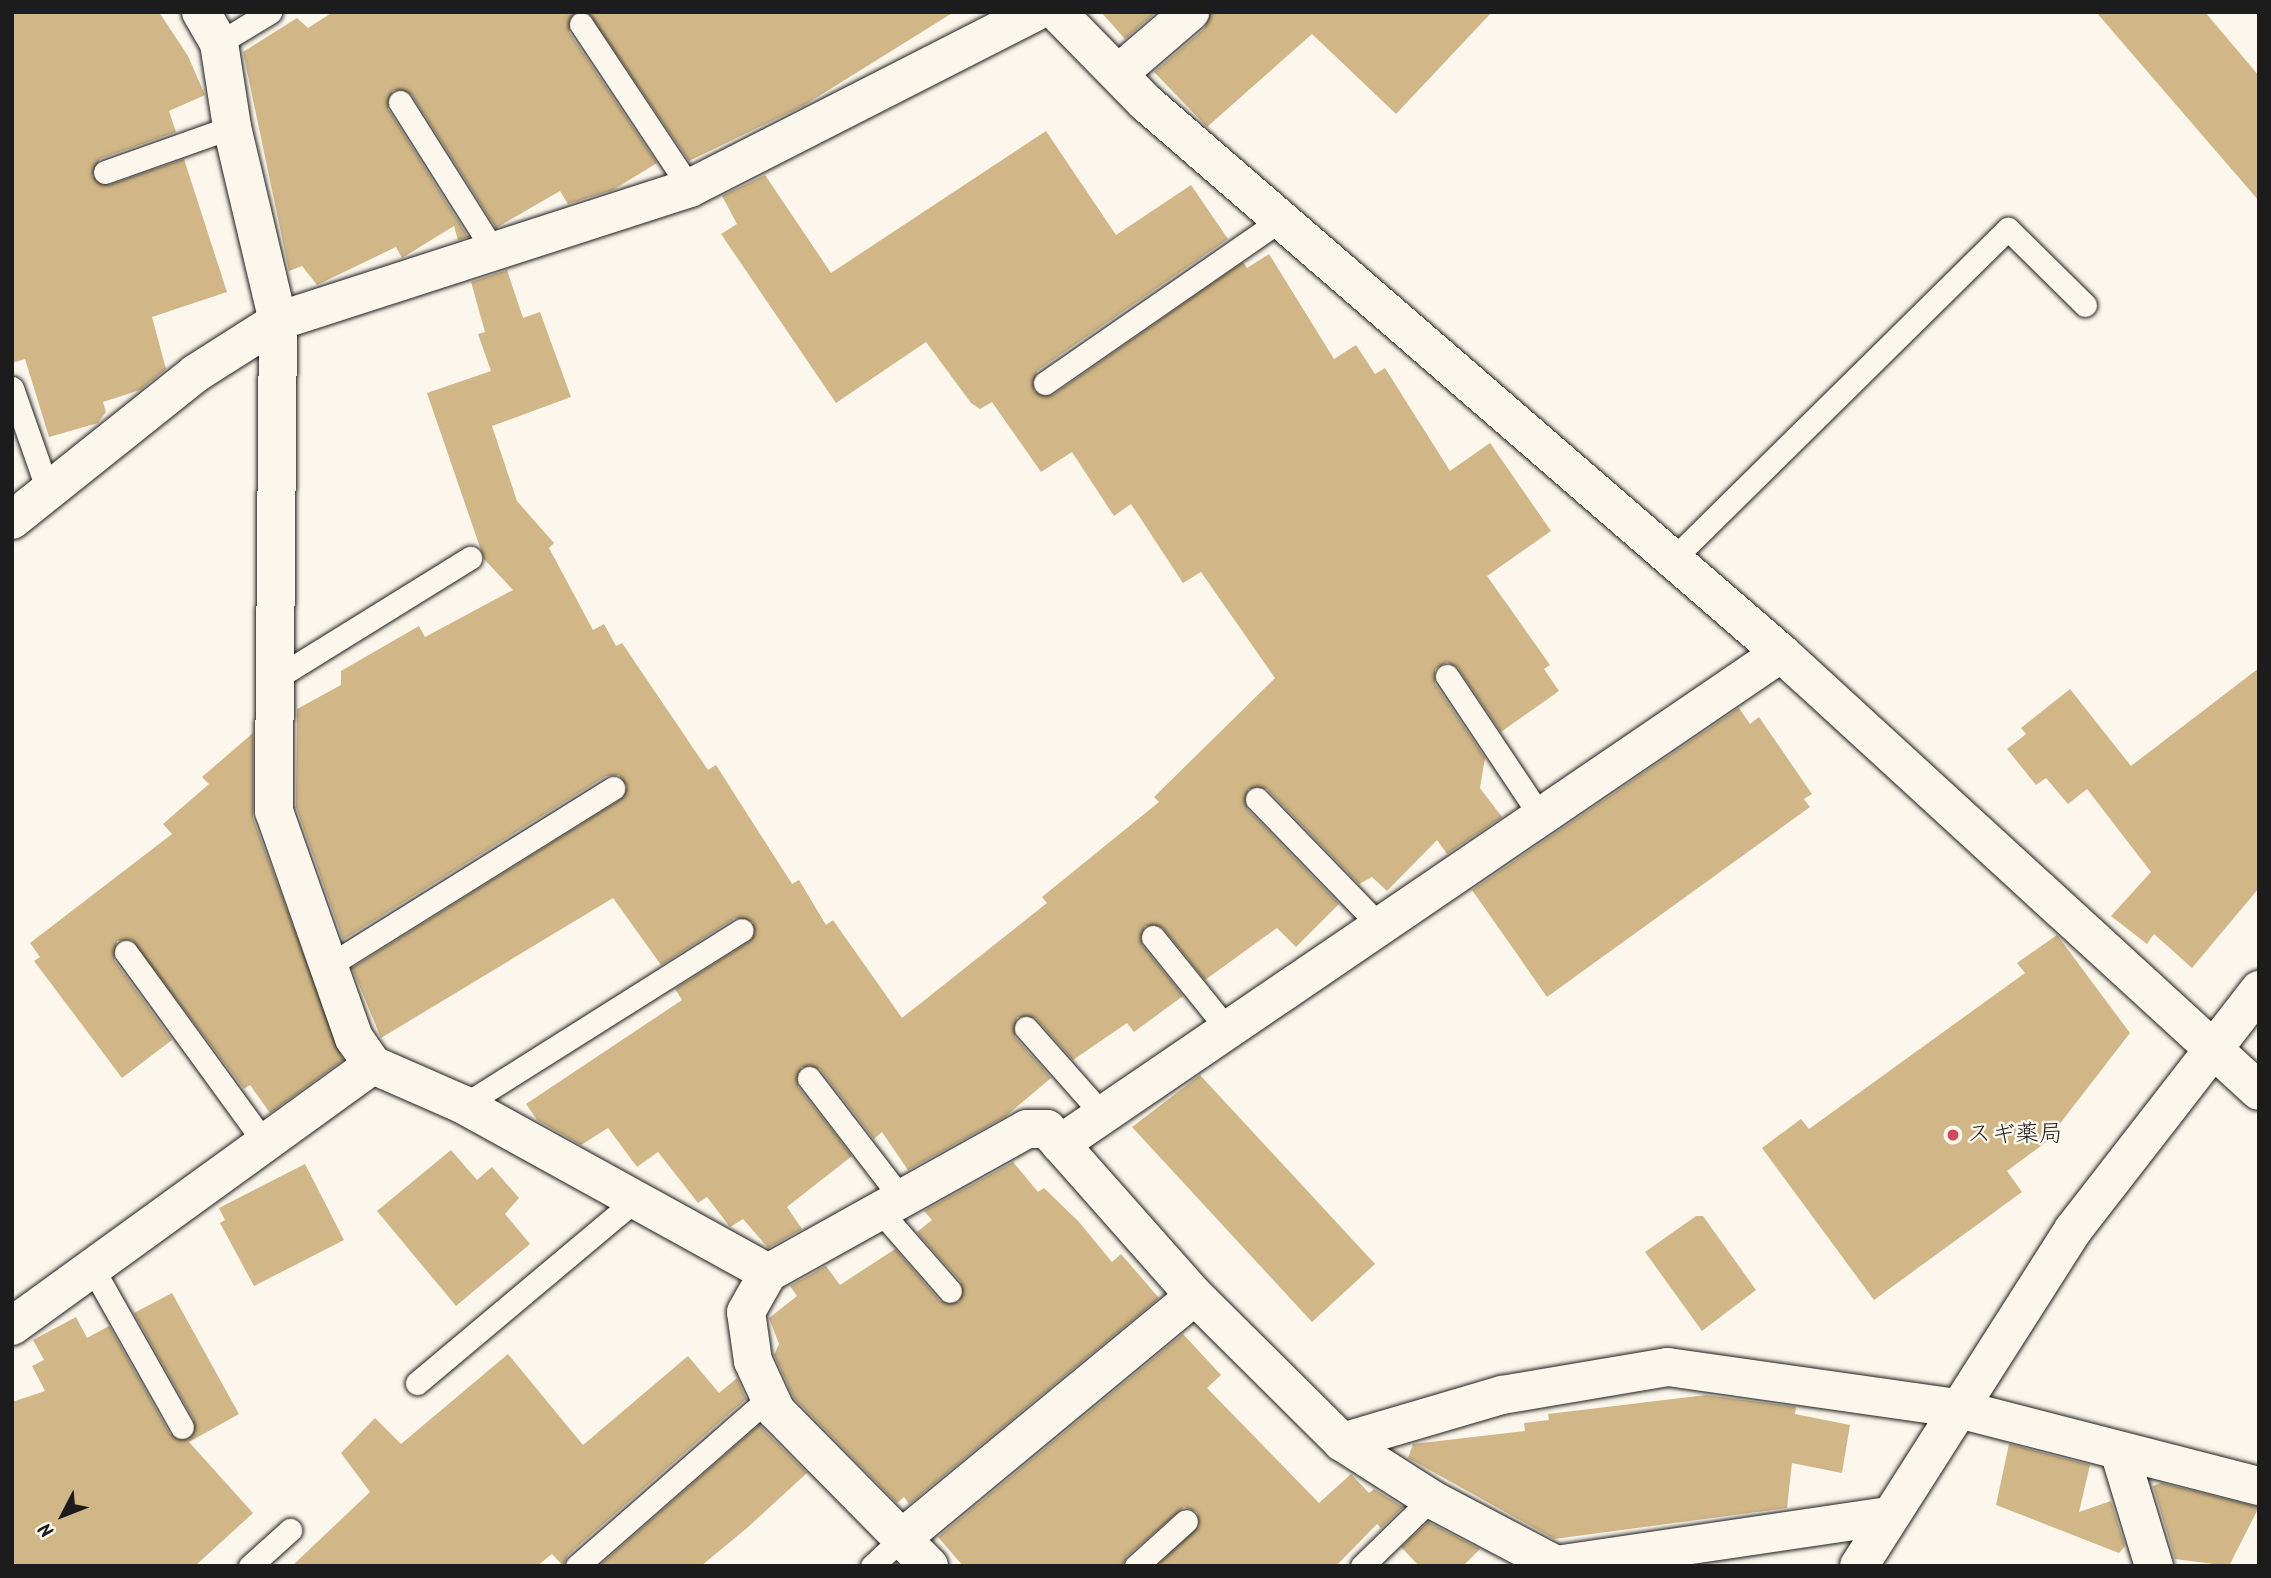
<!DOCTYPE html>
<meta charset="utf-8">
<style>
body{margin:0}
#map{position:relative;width:2271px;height:1578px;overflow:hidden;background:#fbf7ec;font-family:Kalam,"Klee One",sans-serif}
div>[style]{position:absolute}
.building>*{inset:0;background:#d1b787}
.roads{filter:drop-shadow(0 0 2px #1c1c1c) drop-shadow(0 0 2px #1c1c1c)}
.service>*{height:23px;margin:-11.5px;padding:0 11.5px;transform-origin:11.5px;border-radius:11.5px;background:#fbf7ec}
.minor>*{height:38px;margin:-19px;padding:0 19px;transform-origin:19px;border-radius:19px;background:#fbf7ec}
.tertiary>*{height:38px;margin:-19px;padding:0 19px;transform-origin:19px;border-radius:19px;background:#fbf7ec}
.dots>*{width:19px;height:19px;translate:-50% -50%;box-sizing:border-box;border:4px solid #fbf7ec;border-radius:50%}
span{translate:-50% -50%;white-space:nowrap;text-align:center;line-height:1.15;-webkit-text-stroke:5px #fbf7ec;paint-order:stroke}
.poi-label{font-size:24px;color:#1c1c1c}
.left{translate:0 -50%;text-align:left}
.frame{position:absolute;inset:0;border:14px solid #1c1c1c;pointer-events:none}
.north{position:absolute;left:28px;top:1480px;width:70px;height:70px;-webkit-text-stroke:5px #fbf7ec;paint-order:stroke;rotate:228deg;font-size:19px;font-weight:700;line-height:28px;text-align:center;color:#1c1c1c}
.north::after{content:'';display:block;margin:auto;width:24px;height:32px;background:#1c1c1c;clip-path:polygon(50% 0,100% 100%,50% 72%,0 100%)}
</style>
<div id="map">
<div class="building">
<i style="clip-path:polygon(12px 12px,159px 12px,188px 56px,205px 95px,169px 111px,176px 132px,100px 159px,92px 176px,109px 185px,184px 159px,227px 292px,152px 317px,166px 369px,140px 390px,103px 402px,106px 412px,98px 423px,49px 437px,25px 359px,12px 363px)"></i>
<i style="clip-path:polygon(333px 12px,574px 12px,569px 32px,657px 163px,613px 190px,568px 204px,560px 191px,496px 228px,412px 95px,393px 90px,388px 109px,468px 237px,458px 240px,454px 226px,402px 258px,396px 247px,317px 285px,302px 266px,289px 271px,243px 52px,297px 18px,308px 28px)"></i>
<i style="clip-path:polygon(588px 12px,954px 12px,803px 106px,689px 161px)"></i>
<i style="clip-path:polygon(1101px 12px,1156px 12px,1125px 39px)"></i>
<i style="clip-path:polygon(1211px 12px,1492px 12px,1396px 114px,1312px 34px,1207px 127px,1154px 72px,1204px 29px)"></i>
<i style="clip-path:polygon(2096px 12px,2205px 12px,2259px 76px,2259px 201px)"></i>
<i style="clip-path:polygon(1046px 131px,1116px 235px,1191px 185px,1228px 239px,1037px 371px,1034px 391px,1053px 395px,1243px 262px,1247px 268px,1269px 254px,1334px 359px,1356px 345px,1375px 374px,1385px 368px,1450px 471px,1490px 443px,1551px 531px,1487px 576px,1550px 665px,1544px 669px,1559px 691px,1501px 732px,1458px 668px,1447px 662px,1435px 669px,1435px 684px,1485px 758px,1480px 788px,1502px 817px,1447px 854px,1437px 840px,1387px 891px,1372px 877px,1359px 884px,1267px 789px,1248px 789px,1247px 809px,1339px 904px,1296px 947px,1277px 928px,1205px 980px,1163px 928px,1145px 926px,1142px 945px,1183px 996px,1134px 1032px,1127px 1023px,1073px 1060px,1036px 1018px,1017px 1017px,1015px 1037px,1051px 1078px,1006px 1116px,908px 1170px,882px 1132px,874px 1139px,820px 1069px,801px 1067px,798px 1087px,852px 1156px,787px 1207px,802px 1229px,768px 1248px,743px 1219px,730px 1227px,707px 1197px,698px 1203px,658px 1152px,637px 1167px,608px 1128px,581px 1145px,537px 1120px,526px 1104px,682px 1000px,675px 989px,750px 941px,753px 922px,735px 918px,661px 965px,613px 898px,381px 1038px,352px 968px,620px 800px,627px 787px,619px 775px,606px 776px,343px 940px,296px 807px,297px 709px,341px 685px,341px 671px,419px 626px,425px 637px,513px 590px,484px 559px,427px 393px,491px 371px,478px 334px,485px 332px,471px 282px,507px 270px,523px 318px,540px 312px,571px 397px,492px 426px,517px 501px,554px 543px,549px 548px,593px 630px,604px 624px,616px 646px,622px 643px,708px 770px,716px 765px,792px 884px,799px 880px,826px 925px,833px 920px,902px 1018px,1047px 903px,1042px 897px,1159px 802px,1154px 797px,1275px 678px,1201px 572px,1183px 583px,1131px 504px,1114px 516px,1072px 452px,1041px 472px,992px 402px,980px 409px,971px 403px,926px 342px,836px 403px,721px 234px,737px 224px,722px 196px,765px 175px,831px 273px)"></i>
<i style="clip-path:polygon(2259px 668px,2259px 888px,2192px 968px,2154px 934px,2147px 944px,2111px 916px,2151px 872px,2087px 789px,2068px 804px,2046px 778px,2036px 785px,2007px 749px,2026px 734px,2021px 728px,2070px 689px,2131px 766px)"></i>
<i style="clip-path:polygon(1739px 708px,1750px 724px,1759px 717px,1812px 794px,1804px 799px,1810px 807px,1547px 997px,1472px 890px)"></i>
<i style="clip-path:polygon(253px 733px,253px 818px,343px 1060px,270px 1113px,250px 1085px,244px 1089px,132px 940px,117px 941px,114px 960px,172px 1040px,122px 1078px,34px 961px,40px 957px,30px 943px,172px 834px,163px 824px,209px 784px,202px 777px)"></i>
<i style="clip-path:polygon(2057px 935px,2130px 1033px,2045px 1143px,2007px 1171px,2022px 1192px,1874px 1300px,1762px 1148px,1801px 1119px,1809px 1129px,2025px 973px,2017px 963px)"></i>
<i style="clip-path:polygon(1200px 1075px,1375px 1264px,1312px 1322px,1132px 1127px)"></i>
<i style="clip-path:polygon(451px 1150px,477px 1180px,492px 1167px,519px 1198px,505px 1214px,530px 1244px,456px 1306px,377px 1211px)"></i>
<i style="clip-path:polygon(1013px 1162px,1038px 1192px,1044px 1188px,1079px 1222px,1112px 1262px,1121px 1254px,1159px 1298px,909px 1504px,904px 1497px,897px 1503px,794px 1398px,774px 1355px,779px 1344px,769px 1318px,797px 1296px,790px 1286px,826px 1266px,840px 1285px,895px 1249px,940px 1301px,959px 1302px,961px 1282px,917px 1232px,932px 1220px,924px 1211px)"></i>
<i style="clip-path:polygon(305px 1164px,344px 1240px,254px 1286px,220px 1223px,225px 1220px,219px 1208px)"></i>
<i style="clip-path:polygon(1696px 1216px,1703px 1216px,1756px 1290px,1702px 1331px,1645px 1252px)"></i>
<i style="clip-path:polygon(172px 1293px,239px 1414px,189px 1442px,253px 1513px,195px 1566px,12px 1566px,12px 1402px,45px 1391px,32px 1366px,44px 1360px,33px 1340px,76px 1317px,87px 1338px,109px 1326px,170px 1434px,188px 1439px,194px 1420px,134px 1313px)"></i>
<i style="clip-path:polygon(1183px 1334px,1221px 1375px,1207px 1388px,1319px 1503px,1351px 1474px,1369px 1493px,1374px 1489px,1403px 1507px,1381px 1528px,1377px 1524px,1336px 1566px,1157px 1566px,1199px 1526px,1197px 1512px,1184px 1507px,1127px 1556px,1122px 1566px,963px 1566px,938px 1537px)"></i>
<i style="clip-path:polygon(508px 1354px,583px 1445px,688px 1356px,719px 1393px,737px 1378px,746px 1399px,568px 1555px,563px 1566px,552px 1554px,537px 1566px,292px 1566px,370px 1492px,341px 1453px,375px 1418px,401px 1444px)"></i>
<i style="clip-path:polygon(1706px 1395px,1796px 1407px,1795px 1414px,1850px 1425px,1842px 1473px,1792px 1463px,1787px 1508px,1554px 1539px,1408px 1458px,1413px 1444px,1525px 1431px,1524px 1423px,1549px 1420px,1548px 1414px)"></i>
<i style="clip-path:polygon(759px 1425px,807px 1473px,747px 1528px,701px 1566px,599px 1566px)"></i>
<i style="clip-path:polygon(2009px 1444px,2090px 1465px,2079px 1512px,2111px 1501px,2125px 1546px,2119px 1553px,1996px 1505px)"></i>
<i style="clip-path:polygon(2161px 1483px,2259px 1507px,2229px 1566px,2175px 1559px,2153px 1486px)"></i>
<i style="clip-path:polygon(1428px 1522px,1480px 1549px,1463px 1566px,1419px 1566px,1401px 1547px)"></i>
</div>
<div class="roads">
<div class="service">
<i style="left:581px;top:24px;width:197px;rotate:56.4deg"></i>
<i style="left:219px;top:43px;width:60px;rotate:-31.3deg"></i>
<i style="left:400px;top:102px;width:178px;rotate:57.8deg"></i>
<i style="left:105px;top:172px;width:135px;rotate:-19.5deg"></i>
<i style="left:1045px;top:383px;width:286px;rotate:-34.7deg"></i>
<i style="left:12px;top:388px;width:109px;rotate:70.7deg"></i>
<i style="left:1673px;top:559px;width:470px;rotate:-44.6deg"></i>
<i style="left:2008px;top:229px;width:108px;rotate:44.6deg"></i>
<i style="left:1447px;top:676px;width:169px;rotate:56.3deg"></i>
<i style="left:273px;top:680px;width:232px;rotate:-31.8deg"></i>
<i style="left:1257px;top:799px;width:177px;rotate:45.9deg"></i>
<i style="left:1153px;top:937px;width:119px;rotate:51.1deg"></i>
<i style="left:126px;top:952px;width:238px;rotate:54deg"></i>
<i style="left:330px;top:965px;width:334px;rotate:-32deg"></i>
<i style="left:1026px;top:1028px;width:116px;rotate:48.5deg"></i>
<i style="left:809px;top:1078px;width:153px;rotate:52.5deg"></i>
<i style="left:464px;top:1105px;width:328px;rotate:-32.2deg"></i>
<i style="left:880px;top:1211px;width:106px;rotate:48.8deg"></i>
<i style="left:94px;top:1271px;width:179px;rotate:60.6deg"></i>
<i style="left:417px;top:1383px;width:283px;rotate:-40deg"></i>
<i style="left:250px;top:1566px;width:54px;rotate:-42deg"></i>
<i style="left:577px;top:1566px;width:257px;rotate:-41.2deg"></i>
<i style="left:872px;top:1566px;width:40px;rotate:-43deg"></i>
<i style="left:1136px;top:1566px;width:67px;rotate:-42deg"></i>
<i style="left:1362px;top:1566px;width:96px;rotate:-44.2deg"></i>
</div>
<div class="minor">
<i style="left:201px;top:12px;width:36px;rotate:60deg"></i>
<i style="left:219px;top:43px;width:85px;rotate:81.2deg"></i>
<i style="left:232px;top:127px;width:199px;rotate:76.7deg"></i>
<i style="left:278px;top:321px;width:490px;rotate:90.5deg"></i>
<i style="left:274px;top:811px;width:241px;rotate:70.6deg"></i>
<i style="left:354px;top:1038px;width:33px;rotate:55deg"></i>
<i style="left:373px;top:1065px;width:99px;rotate:23.7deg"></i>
<i style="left:464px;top:1105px;width:347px;rotate:28.9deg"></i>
<i style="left:1057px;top:12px;width:126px;rotate:45.6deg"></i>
<i style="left:1145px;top:102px;width:841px;rotate:40.9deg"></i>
<i style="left:1781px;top:653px;width:648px;rotate:42.5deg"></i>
<i style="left:1119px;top:73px;width:94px;rotate:-40.7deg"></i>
<i style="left:12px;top:520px;width:236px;rotate:-38.6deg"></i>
<i style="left:196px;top:373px;width:97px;rotate:-32.4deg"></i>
<i style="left:278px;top:321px;width:433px;rotate:-17.9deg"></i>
<i style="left:690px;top:188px;width:387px;rotate:-27deg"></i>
<i style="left:1060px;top:1144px;width:872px;rotate:-34.25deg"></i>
<i style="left:12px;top:1326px;width:445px;rotate:-35.9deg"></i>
<i style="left:1342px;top:1442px;width:106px;rotate:32.6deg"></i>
<i style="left:1431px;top:1499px;width:141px;rotate:27.8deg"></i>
<i style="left:1556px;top:1565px;width:337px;rotate:-8.4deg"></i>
<i style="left:2119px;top:1451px;width:120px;rotate:73.1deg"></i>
<i style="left:901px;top:1539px;width:381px;rotate:-39.6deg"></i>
<i style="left:929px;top:1566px;width:218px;rotate:-134.6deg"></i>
<i style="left:776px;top:1411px;width:55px;rotate:-114.7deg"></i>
<i style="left:753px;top:1361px;width:49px;rotate:-98.1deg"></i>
<i style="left:746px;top:1312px;width:45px;rotate:-60.6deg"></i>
<i style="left:768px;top:1273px;width:296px;rotate:-29.1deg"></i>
<i style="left:1027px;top:1129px;width:20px"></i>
<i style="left:1047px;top:1129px;width:223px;rotate:48.5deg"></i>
<i style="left:1195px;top:1296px;width:207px;rotate:44.8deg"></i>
<i style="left:1342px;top:1442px;width:167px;rotate:-16.4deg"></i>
<i style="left:1502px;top:1395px;width:168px;rotate:-9.6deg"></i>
<i style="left:1668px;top:1367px;width:290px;rotate:8.1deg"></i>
<i style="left:1955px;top:1408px;width:314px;rotate:14.4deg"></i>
</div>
<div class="tertiary">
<i style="left:1859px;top:1566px;width:398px;rotate:-57.5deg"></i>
<i style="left:2073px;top:1230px;width:304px;rotate:-52.2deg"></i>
</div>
</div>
<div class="dots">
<i style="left:1953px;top:1135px;background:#d1495b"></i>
</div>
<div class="poi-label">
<span class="left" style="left:1967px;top:1135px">スギ薬局</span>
</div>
<div class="frame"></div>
<div class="north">N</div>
</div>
